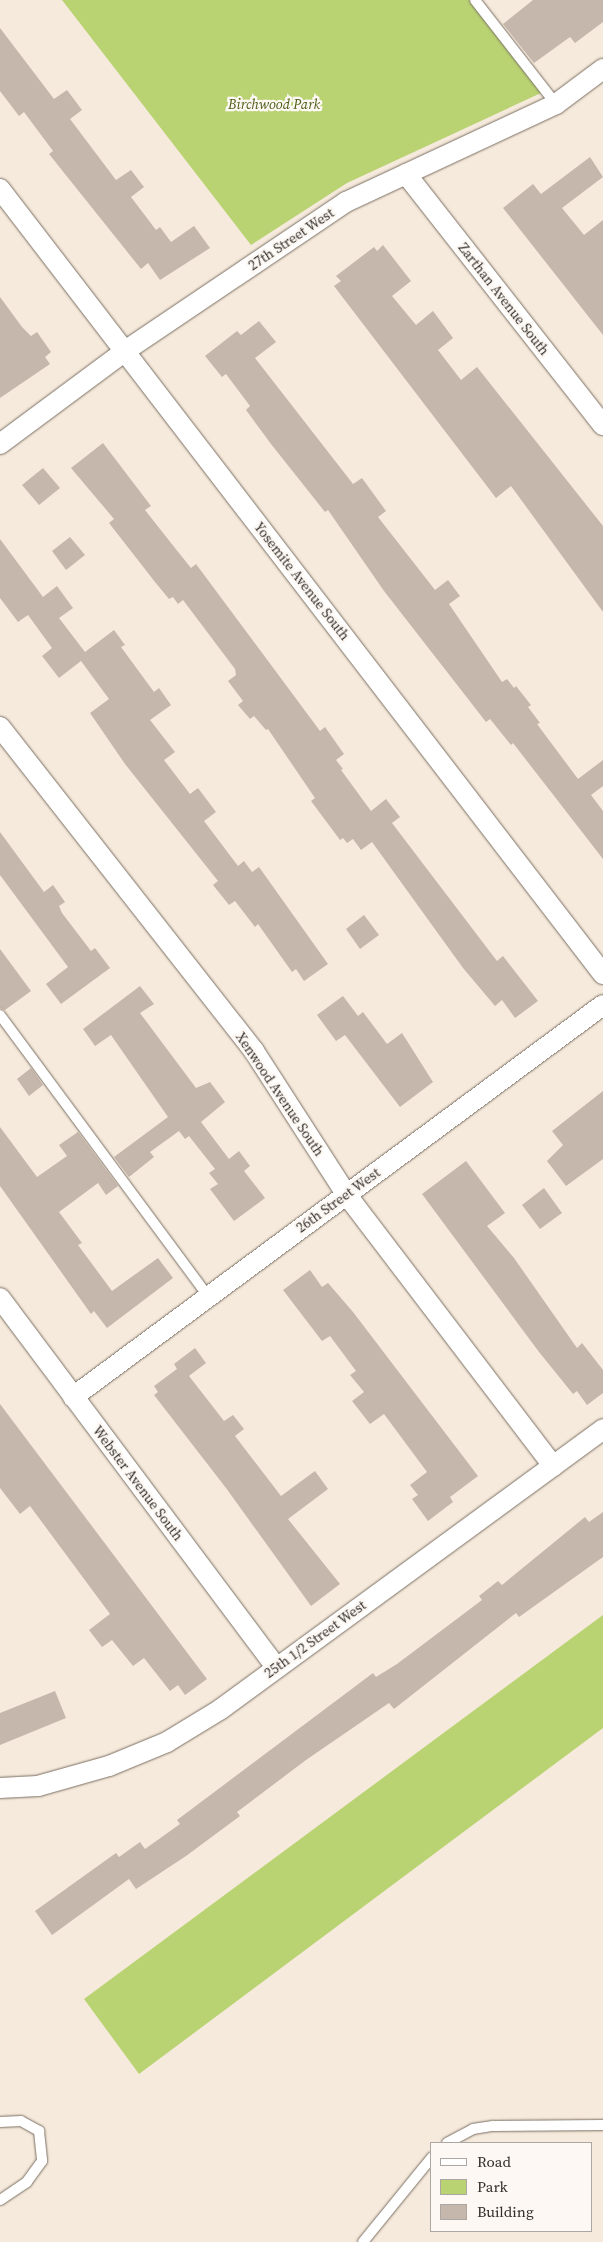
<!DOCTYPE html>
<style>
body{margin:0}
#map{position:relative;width:603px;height:2242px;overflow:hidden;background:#f6eadc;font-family:"Source Serif 4",serif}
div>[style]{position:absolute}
.green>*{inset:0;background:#b9d372}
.building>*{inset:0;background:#c6b7ac}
.roads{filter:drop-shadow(0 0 1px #7a6f63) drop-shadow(0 0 1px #7a6f63)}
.service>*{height:10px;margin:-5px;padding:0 5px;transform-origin:5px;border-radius:5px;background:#fff}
.minor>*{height:20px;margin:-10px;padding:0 10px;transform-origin:10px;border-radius:10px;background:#fff}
span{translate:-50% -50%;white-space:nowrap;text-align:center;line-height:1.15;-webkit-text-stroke:4.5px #fdf8f3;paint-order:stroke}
.park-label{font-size:14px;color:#4d5e17;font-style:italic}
.street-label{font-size:14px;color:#322d28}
.legend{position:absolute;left:430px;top:2142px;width:162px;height:90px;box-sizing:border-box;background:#fdf8f3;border:1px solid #aca7a2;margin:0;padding:6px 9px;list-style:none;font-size:15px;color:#322d28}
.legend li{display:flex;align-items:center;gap:10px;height:25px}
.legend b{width:25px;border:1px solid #aca7a2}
</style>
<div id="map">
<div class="green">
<i style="clip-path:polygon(62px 0,469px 0,541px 93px,347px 183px,251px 245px)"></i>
<i style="clip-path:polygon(603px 1615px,603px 1728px,139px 2074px,84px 1999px)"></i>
</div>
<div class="building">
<i style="clip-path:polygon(533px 0,603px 0,603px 22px,575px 43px,570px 37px,534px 63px,503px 24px)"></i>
<i style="clip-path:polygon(0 28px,54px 99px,67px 90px,82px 110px,70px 119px,116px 180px,131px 170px,144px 187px,131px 197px,156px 230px,160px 227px,171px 242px,194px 226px,210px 248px,160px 280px,148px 263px,141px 269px,49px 154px,53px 151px,24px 112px,19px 116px,0 91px)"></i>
<i style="clip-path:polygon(590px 157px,603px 177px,562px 208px,584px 235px,603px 220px,603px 335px,503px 208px,533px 184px,541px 194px)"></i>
<i style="clip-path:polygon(383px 245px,411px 281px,392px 296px,416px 325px,433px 311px,453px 338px,438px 350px,461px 380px,477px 367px,603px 526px,603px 612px,511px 486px,496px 498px,334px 286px,341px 281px,336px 276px,374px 247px,377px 251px)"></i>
<i style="clip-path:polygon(0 297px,22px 327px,31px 336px,37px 332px,51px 352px,45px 357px,50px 364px,0 398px)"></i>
<i style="clip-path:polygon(259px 321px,276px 342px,255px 358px,353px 484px,362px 478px,386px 511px,378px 517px,435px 590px,448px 580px,460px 596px,449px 604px,502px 682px,507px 679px,514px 688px,516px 686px,531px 705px,528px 707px,540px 723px,537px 724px,578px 779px,603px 760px,603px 786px,591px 795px,603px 811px,603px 859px,513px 743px,511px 745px,490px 719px,486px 722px,384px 591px,328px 510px,325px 512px,271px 444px,246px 410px,250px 406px,226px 374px,222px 377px,205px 356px,237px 331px,241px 335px)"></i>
<i style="clip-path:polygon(103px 443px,151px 506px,145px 510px,171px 543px,191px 568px,196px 564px,320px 731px,325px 727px,344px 754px,336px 760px,343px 769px,341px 770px,371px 811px,386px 799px,400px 817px,392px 823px,446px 894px,497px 961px,503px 956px,538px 1001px,515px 1018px,502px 1000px,495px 1006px,463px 968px,372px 842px,361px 850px,353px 839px,347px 843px,343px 838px,340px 840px,311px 801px,315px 798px,268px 729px,266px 730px,254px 716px,250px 719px,238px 705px,243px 701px,228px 681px,236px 675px,235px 669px,183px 600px,178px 604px,173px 597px,169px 599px,155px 582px,109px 523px,114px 519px,71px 468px)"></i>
<i style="clip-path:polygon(43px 468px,60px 488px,39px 505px,22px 485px)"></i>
<i style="clip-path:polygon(70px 537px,85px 555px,66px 570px,52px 551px)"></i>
<i style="clip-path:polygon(0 539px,43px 597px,57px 586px,73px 608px,59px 618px,85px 652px,114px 630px,125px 645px,121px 647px,154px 692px,159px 688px,171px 705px,150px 720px,175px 752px,164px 760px,190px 794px,198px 788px,216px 812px,204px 821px,238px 866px,244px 861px,252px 872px,259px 867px,328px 964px,304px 981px,296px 969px,292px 972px,258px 924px,255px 927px,235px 901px,229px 905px,213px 885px,218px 881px,125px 764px,90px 713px,109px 699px,81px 661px,59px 678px,42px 656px,52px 648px,28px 615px,18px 622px,0 598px)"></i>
<i style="clip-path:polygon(0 832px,44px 892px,53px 885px,65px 902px,59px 906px,62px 913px,91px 951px,95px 948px,110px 968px,61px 1004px,46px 984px,68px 967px,0 875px)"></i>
<i style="clip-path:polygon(364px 915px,379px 935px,360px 949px,346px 929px)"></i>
<i style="clip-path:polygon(0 949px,31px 991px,5px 1010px,0 1008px)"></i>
<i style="clip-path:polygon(140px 986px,154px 1004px,140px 1013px,196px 1088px,210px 1082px,225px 1102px,201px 1122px,229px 1159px,239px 1151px,250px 1166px,244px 1171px,265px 1198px,234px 1221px,210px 1189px,218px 1184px,209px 1173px,215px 1169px,189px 1136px,185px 1139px,179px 1131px,150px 1152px,154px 1157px,129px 1177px,114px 1157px,168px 1117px,111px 1035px,95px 1046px,83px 1029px)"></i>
<i style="clip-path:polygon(343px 996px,358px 1016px,363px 1012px,387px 1044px,402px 1033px,433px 1082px,400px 1107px,345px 1035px,336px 1041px,317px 1015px)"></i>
<i style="clip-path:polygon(31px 1068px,43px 1085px,29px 1096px,17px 1079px)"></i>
<i style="clip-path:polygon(603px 1091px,603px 1159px,566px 1186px,547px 1161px,563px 1145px,552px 1131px)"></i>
<i style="clip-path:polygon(0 1127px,37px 1177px,67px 1156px,59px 1145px,78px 1132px,118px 1186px,106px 1195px,98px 1183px,59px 1212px,82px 1243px,78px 1245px,112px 1291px,158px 1258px,173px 1278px,107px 1328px,94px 1311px,91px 1314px,0 1186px)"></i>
<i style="clip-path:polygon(466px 1161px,505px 1213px,487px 1226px,514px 1258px,577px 1348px,582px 1343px,603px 1370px,603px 1393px,587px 1405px,577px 1391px,573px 1394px,539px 1352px,422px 1194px)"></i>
<i style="clip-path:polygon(544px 1188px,562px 1213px,540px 1229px,522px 1205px)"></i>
<i style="clip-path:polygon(310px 1270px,322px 1287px,328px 1283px,353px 1312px,478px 1476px,450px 1497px,453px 1502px,428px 1521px,412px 1499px,418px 1495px,410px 1485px,427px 1472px,384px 1414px,370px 1424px,352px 1401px,364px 1392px,350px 1375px,356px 1371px,330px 1336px,322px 1341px,283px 1290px)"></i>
<i style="clip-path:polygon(195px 1348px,206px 1363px,189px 1376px,224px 1421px,233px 1415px,244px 1429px,235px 1436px,281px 1496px,315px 1471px,328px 1489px,288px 1519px,340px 1584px,311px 1606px,226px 1488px,154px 1395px,158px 1392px,154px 1386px,177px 1369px,174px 1364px)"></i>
<i style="clip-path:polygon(0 1404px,207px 1679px,185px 1695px,178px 1685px,170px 1691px,144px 1658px,133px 1666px,112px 1640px,102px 1647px,89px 1630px,110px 1614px,30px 1506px,20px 1514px,0 1488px)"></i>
<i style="clip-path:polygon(603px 1512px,603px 1557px,519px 1617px,516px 1613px,394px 1709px,389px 1703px,306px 1760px,237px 1812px,240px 1816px,186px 1856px,136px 1889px,129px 1879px,52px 1935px,35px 1911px,116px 1853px,119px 1857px,140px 1842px,145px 1849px,180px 1824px,177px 1820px,373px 1673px,376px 1677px,397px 1664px,482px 1600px,479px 1596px,498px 1581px,502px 1585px,585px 1517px,589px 1522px)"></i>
<i style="clip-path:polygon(55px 1691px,66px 1718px,0 1745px,0 1713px)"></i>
</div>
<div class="roads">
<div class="service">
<i style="left:475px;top:0;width:132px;rotate:52.1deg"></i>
<i style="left:0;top:1015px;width:350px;rotate:53.5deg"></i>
<i style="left:0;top:2122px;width:21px;rotate:-3deg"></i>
<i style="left:21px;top:2121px;width:21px;rotate:29deg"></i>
<i style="left:39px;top:2131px;width:30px;rotate:84deg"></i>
<i style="left:42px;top:2161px;width:26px;rotate:126deg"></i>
<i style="left:27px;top:2182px;width:32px;rotate:146deg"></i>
<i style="left:447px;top:2143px;width:30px;rotate:-28deg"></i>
<i style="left:473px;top:2129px;width:20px;rotate:-9deg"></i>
<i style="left:493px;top:2126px;width:110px;rotate:-0.5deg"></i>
<i style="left:363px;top:2242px;width:109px;rotate:-50.9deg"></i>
</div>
<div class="minor">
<i style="left:406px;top:174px;width:319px;rotate:51.9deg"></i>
<i style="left:0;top:189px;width:990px;rotate:52.47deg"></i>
<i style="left:0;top:444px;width:156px;rotate:-36.6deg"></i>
<i style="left:125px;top:351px;width:267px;rotate:-34deg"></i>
<i style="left:346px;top:202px;width:232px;rotate:-25deg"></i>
<i style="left:556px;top:104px;width:59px;rotate:-36.7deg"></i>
<i style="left:0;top:727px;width:412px;rotate:51.9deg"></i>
<i style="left:254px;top:1051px;width:170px;rotate:57.2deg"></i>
<i style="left:346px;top:1194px;width:342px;rotate:52.7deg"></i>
<i style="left:0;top:1298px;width:461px;rotate:53.2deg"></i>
<i style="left:73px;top:1397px;width:659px;rotate:-36.49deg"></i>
<i style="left:0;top:1788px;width:38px;rotate:-3deg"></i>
<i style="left:38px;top:1786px;width:74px;rotate:-15.7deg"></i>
<i style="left:109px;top:1766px;width:63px;rotate:-22.5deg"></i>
<i style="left:167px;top:1742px;width:63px;rotate:-31.4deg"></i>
<i style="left:221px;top:1709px;width:474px;rotate:-36.2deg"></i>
</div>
</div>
<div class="park-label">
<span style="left:274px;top:104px">Birchwood Park</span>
</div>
<div class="street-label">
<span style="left:291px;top:239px;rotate:-34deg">27th Street West</span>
<span style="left:504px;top:299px;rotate:52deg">Zarthan Avenue South</span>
<span style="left:302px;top:581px;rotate:52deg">Yosemite Avenue South</span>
<span style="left:280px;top:1094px;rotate:56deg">Xenwood Avenue South</span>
<span style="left:338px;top:1200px;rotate:-36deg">26th Street West</span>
<span style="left:138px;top:1483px;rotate:53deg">Webster Avenue South</span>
<span style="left:315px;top:1639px;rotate:-36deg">25th 1/2 Street West</span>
</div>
<ul class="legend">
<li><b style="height:6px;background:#fff"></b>Road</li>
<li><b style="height:14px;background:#b9d372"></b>Park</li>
<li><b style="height:14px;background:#c6b7ac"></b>Building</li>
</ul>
</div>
